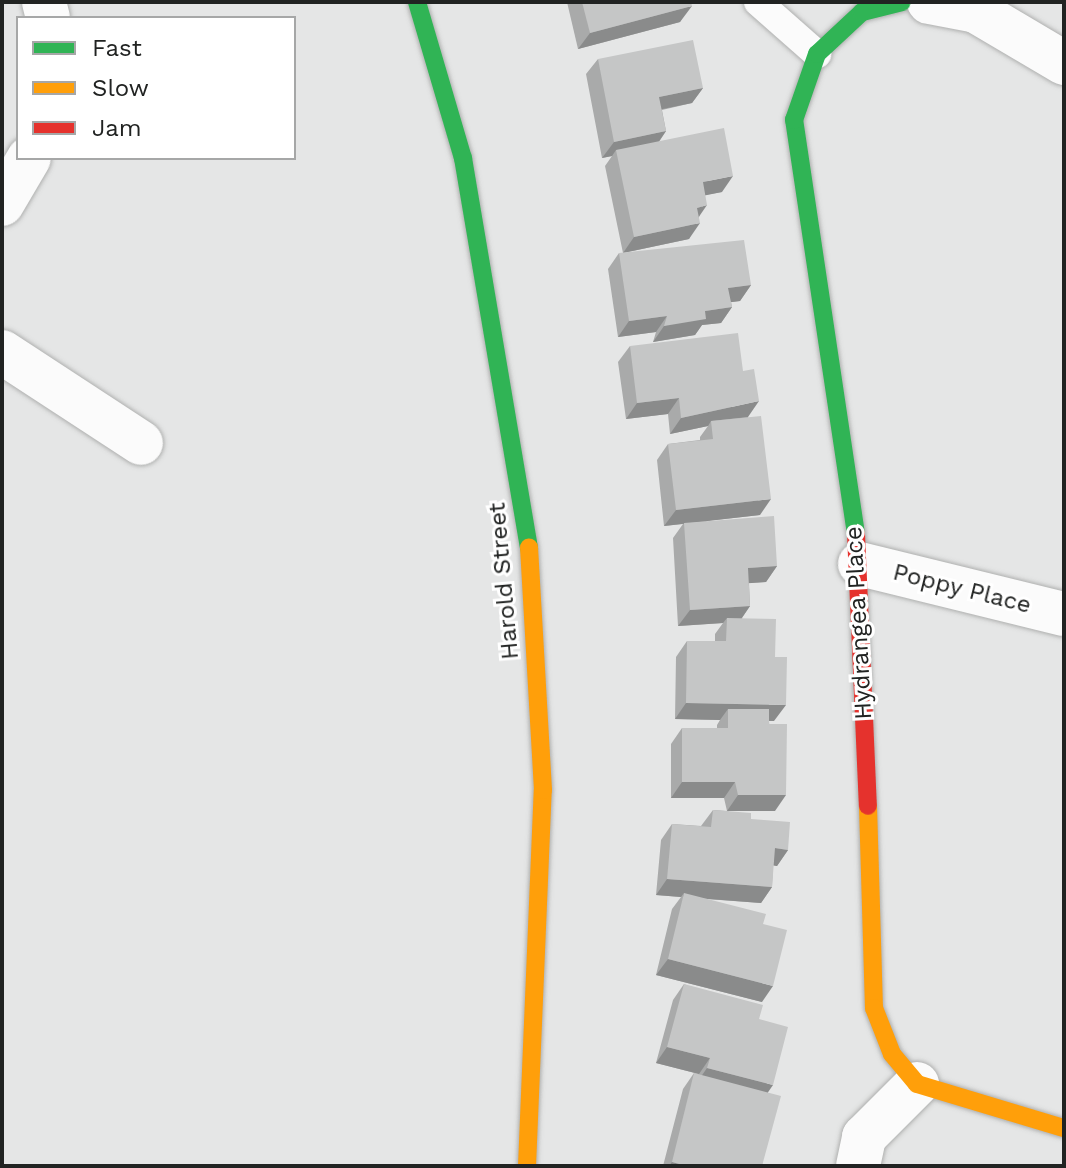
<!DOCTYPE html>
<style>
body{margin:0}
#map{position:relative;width:1066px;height:1168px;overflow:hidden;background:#e5e6e6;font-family:"Work Sans",sans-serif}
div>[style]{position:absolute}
.roads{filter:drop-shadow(0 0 2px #afb0af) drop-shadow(0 0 2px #afb0af)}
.lane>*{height:28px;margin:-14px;padding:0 14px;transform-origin:14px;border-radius:14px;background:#fbfbfb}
.street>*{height:44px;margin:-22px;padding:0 22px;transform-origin:22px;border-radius:22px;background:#fbfbfb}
.fast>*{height:18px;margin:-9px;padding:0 9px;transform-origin:9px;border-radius:9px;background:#30b455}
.slow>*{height:18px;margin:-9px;padding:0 9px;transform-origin:9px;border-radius:9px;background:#ff9f0a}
.jam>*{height:18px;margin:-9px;padding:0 9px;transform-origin:9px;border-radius:9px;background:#e5322d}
.wall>*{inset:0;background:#a9aaaa}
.shaded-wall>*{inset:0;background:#8a8b8b}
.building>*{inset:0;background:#c5c6c6}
span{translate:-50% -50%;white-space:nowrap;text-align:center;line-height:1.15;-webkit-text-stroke:6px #fff;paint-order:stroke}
.street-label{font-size:24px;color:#212322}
.frame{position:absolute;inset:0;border:4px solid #212322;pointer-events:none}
.legend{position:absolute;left:16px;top:16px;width:280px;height:144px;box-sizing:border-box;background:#fff;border:2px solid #a6a7a7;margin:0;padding:10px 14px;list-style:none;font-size:24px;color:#212322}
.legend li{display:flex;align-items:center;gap:16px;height:40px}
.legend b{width:40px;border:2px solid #a6a7a7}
</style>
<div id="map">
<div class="roads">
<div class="lane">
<i style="left:758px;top:2px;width:79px;rotate:41.4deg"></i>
</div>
<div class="street">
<i style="left:44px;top:2px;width:16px;rotate:76deg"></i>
<i style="left:929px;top:2px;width:48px;rotate:10.8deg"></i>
<i style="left:976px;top:11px;width:102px;rotate:30.6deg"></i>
<i style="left:2px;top:204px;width:53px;rotate:-59.6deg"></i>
<i style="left:2px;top:352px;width:166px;rotate:33.2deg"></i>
<i style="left:860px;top:564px;width:210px;rotate:13.8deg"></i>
<i style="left:858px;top:1166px;width:30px;rotate:-78deg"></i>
<i style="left:864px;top:1137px;width:75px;rotate:-45deg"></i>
</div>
<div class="fast">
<i style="left:417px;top:2px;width:163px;rotate:73.6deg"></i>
<i style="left:463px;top:158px;width:395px;rotate:80.4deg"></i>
<i style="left:856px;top:534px;width:419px;rotate:-98.5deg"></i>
<i style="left:794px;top:120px;width:70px;rotate:-70.8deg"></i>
<i style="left:817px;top:54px;width:62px;rotate:-43deg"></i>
<i style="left:862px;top:12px;width:41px;rotate:-14deg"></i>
</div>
<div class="slow">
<i style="left:868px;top:806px;width:202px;rotate:88.3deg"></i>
<i style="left:874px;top:1008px;width:49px;rotate:68.6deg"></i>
<i style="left:892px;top:1054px;width:39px;rotate:50deg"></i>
<i style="left:917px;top:1084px;width:153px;rotate:16.7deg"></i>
<i style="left:527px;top:1166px;width:376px;rotate:-87.6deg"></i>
<i style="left:543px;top:790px;width:243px;rotate:-93.3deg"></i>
</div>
<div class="jam">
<i style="left:856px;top:534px;width:272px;rotate:87.5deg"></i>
</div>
</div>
<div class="wall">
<i style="clip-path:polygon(567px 2px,691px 2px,680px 22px,578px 49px)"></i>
<i style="clip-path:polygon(598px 59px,703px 88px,692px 103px,662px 110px,666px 131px,659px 142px,722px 192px,705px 195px,699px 217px,689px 239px,623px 253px,605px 166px,612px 156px,602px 158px,586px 74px)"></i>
<i style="clip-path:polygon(619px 253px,751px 285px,740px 301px,731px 302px,732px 307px,721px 323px,702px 325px,695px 335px,653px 342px,656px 332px,618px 337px,608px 269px)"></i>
<i style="clip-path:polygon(630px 346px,748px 417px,760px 515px,706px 521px,777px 566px,766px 582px,749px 583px,750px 606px,742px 618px,774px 721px,769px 721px,775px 811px,727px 811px,751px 819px,788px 850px,777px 866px,773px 865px,772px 887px,761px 903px,706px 899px,763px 924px,762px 1002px,656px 975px,672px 909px,681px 897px,656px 895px,661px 840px,672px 824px,701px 826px,713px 810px,727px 811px,724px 798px,671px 798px,671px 744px,682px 728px,717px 728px,717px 725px,720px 720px,675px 719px,676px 657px,687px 641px,715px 641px,715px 634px,723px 623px,678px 626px,673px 538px,683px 524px,664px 526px,657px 460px,668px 444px,700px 440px,700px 437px,708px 426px,670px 434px,668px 414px,626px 419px,618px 362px)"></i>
<i style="clip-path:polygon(684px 984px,759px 1019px,768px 1092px,762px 1166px,663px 1166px,683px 1089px,694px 1073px,699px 1074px,656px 1063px,673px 1000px)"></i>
</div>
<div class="shaded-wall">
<i style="clip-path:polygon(692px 6px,680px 22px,578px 49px,590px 33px)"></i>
<i style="clip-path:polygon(703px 88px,692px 103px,648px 112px,659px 97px)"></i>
<i style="clip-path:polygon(666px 131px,655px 147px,616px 150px,612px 156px,602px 158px,614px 142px)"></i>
<i style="clip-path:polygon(733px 176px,722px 192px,692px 198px,703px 182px)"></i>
<i style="clip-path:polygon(707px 205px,696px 221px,697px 208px)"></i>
<i style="clip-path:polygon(700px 223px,689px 239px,623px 253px,634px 237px)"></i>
<i style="clip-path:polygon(751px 285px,740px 301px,717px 304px,728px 288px)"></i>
<i style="clip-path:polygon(732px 307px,721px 323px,702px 325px,695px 335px,653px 342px,664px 326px,705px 311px)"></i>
<i style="clip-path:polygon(667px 316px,656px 332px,618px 337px,629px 321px)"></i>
<i style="clip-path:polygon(679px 398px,668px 414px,626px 419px,637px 403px)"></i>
<i style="clip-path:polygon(759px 401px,748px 417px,711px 421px,708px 426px,670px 434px,681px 418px)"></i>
<i style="clip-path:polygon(771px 499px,760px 515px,664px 526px,676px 510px)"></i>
<i style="clip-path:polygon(777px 566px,766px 582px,737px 584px,748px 568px)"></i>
<i style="clip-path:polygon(750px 606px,739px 622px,727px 618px,723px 623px,678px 626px,690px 610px)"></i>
<i style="clip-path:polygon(686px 703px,786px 705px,774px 721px,728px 720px,728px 709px,720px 720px,675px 719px)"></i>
<i style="clip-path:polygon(682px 782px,735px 782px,724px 798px,671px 798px)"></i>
<i style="clip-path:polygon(738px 795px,786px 795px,775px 811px,727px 811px)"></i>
<i style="clip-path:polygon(775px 848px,788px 850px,777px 866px,764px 864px)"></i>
<i style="clip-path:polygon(667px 879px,772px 887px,761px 903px,683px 897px,684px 893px,681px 897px,656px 895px)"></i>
<i style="clip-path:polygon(668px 959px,773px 986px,762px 1002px,656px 975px)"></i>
<i style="clip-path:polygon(667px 1047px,710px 1058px,699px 1074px,656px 1063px)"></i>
<i style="clip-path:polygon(707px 1068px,773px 1085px,762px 1101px,696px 1084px)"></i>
<i style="clip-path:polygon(672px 1162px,687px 1166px,669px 1166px)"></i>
</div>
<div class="building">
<i style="clip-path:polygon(582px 2px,691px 2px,692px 6px,590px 33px)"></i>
<i style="clip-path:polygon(693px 40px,703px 88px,659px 97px,666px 131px,614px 142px,598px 59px)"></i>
<i style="clip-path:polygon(724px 128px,733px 176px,703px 182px,707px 205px,697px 208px,700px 223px,634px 237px,616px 150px)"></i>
<i style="clip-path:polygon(744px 240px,751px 285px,728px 288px,732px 307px,705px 311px,706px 319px,664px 326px,667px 316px,629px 321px,619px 253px)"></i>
<i style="clip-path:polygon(738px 333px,743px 371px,754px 369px,759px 401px,681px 418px,679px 398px,637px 403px,630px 346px)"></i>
<i style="clip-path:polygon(761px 416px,771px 499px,676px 510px,668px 444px,713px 439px,711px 421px)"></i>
<i style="clip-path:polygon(774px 516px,777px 566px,748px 568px,750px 606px,690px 610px,684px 523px)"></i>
<i style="clip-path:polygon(727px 618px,776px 619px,775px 657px,787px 657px,786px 705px,686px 703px,687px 641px,726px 641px)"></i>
<i style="clip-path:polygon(728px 709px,769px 709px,769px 724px,787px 724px,786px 795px,738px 795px,735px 782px,682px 782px,682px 728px,728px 728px)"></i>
<i style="clip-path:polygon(713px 810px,751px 813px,751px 819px,790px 822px,788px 850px,775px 848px,772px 887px,667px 879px,672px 824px,711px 827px)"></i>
<i style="clip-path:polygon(684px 893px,766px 914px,763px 924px,787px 930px,773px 986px,668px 959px)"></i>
<i style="clip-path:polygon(684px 984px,763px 1005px,759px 1019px,788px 1027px,773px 1085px,707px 1068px,710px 1058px,667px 1047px)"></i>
<i style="clip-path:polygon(694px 1073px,781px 1096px,762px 1166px,687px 1166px,672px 1162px)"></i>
</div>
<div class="street-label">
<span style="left:504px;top:581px;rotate:-95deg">Harold Street</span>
<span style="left:962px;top:589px;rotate:14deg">Poppy Place</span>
<span style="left:859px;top:623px;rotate:-93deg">Hydrangea Place</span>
</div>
<div class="frame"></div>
<ul class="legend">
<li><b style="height:10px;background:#30b455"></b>Fast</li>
<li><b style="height:10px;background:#ff9f0a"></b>Slow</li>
<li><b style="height:10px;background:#e5322d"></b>Jam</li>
</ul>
</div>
